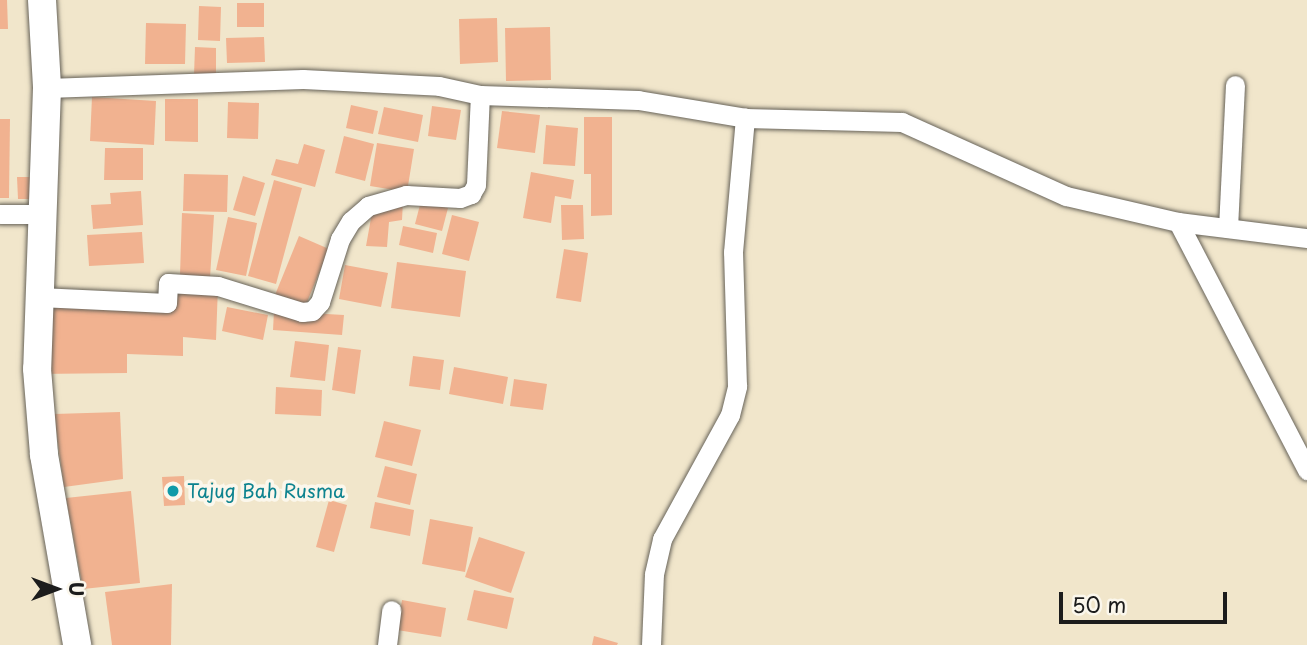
<!DOCTYPE html>
<style>
body{margin:0}
#map{position:relative;width:1307px;height:645px;overflow:hidden;background:#f1e6cb;font-family:"Playpen Sans",sans-serif}
div>[style]{position:absolute}
.building>*{inset:0;background:#f1b290}
.roads{filter:drop-shadow(0 0 2px #676359) drop-shadow(0 0 2px #676359)}
.street>*{height:19px;margin:-9.5px;padding:0 9.5px;transform-origin:9.5px;border-radius:9.5px;background:#fff}
.secondary>*{height:28px;margin:-14px;padding:0 14px;transform-origin:14px;border-radius:14px;background:#fff}
.dots>*{width:19px;height:19px;translate:-50% -50%;box-sizing:border-box;border:4px solid #fbf7ec;border-radius:50%}
span{translate:-50% -50%;white-space:nowrap;text-align:center;line-height:1.15;-webkit-text-stroke:7px #fbf7ec;paint-order:stroke}
.culture-label{font-size:19px;color:#0d838f}
.left{translate:0 -50%;text-align:left}
.north{position:absolute;left:21px;top:554px;width:70px;height:70px;-webkit-text-stroke:5px #fbf7ec;paint-order:stroke;rotate:90deg;font-size:19px;font-weight:700;line-height:28px;text-align:center;color:#1c1c1c}
.north::after{content:'';display:block;margin:auto;width:24px;height:32px;background:#1c1c1c;clip-path:polygon(50% 0,100% 100%,50% 72%,0 100%)}
.scale{position:absolute;left:1059px;top:592px;width:168px;height:32px;box-sizing:border-box;border:4px solid #1c1c1c;border-top:0;padding-left:9px;font-size:21px;line-height:24px;white-space:nowrap;color:#1c1c1c;-webkit-text-stroke:5px #fbf7ec;paint-order:stroke}
</style>
<div id="map">
<div class="building">
<i style="clip-path:polygon(0 0,7px 0,8px 29px,0 29px)"></i>
<i style="clip-path:polygon(237px 3px,264px 3px,264px 27px,237px 27px)"></i>
<i style="clip-path:polygon(199px 6px,221px 7px,220px 41px,198px 40px)"></i>
<i style="clip-path:polygon(497px 18px,498px 62px,460px 64px,459px 19px)"></i>
<i style="clip-path:polygon(146px 23px,186px 24px,185px 64px,145px 64px)"></i>
<i style="clip-path:polygon(550px 27px,551px 80px,506px 81px,505px 28px)"></i>
<i style="clip-path:polygon(264px 37px,265px 62px,227px 63px,226px 38px)"></i>
<i style="clip-path:polygon(195px 47px,216px 48px,216px 74px,194px 75px)"></i>
<i style="clip-path:polygon(92px 97px,156px 101px,154px 145px,90px 141px)"></i>
<i style="clip-path:polygon(165px 99px,198px 99px,198px 142px,165px 141px)"></i>
<i style="clip-path:polygon(228px 102px,259px 103px,258px 139px,227px 138px)"></i>
<i style="clip-path:polygon(351px 105px,378px 111px,373px 134px,346px 128px)"></i>
<i style="clip-path:polygon(432px 106px,461px 110px,456px 140px,428px 136px)"></i>
<i style="clip-path:polygon(384px 107px,423px 115px,418px 142px,378px 134px)"></i>
<i style="clip-path:polygon(502px 111px,540px 115px,535px 153px,497px 148px)"></i>
<i style="clip-path:polygon(584px 117px,612px 117px,612px 215px,591px 216px,591px 174px,584px 174px)"></i>
<i style="clip-path:polygon(0 119px,10px 119px,9px 198px,0 198px)"></i>
<i style="clip-path:polygon(546px 125px,578px 128px,575px 166px,543px 164px)"></i>
<i style="clip-path:polygon(344px 136px,374px 144px,365px 181px,335px 173px)"></i>
<i style="clip-path:polygon(377px 143px,414px 149px,407px 192px,370px 186px)"></i>
<i style="clip-path:polygon(304px 144px,325px 150px,315px 187px,271px 175px,276px 159px,298px 164px)"></i>
<i style="clip-path:polygon(105px 148px,143px 148px,143px 180px,104px 180px)"></i>
<i style="clip-path:polygon(531px 172px,574px 180px,571px 199px,555px 196px,551px 223px,523px 218px)"></i>
<i style="clip-path:polygon(184px 174px,228px 175px,227px 212px,183px 211px)"></i>
<i style="clip-path:polygon(243px 176px,265px 183px,255px 216px,233px 210px)"></i>
<i style="clip-path:polygon(17px 177px,34px 177px,35px 199px,18px 199px)"></i>
<i style="clip-path:polygon(274px 180px,302px 188px,276px 284px,248px 276px)"></i>
<i style="clip-path:polygon(141px 191px,143px 225px,93px 229px,91px 205px,111px 204px,110px 193px)"></i>
<i style="clip-path:polygon(403px 201px,402px 220px,389px 222px,387px 247px,366px 246px,373px 207px)"></i>
<i style="clip-path:polygon(421px 201px,448px 208px,442px 231px,415px 224px)"></i>
<i style="clip-path:polygon(561px 205px,583px 205px,584px 239px,562px 240px)"></i>
<i style="clip-path:polygon(182px 213px,214px 215px,210px 278px,180px 275px)"></i>
<i style="clip-path:polygon(452px 215px,479px 222px,469px 261px,442px 254px)"></i>
<i style="clip-path:polygon(228px 217px,257px 223px,246px 276px,216px 270px)"></i>
<i style="clip-path:polygon(403px 226px,437px 233px,433px 253px,399px 245px)"></i>
<i style="clip-path:polygon(142px 232px,144px 263px,89px 266px,87px 235px)"></i>
<i style="clip-path:polygon(299px 236px,329px 249px,305px 307px,275px 295px)"></i>
<i style="clip-path:polygon(564px 249px,588px 253px,581px 302px,556px 298px)"></i>
<i style="clip-path:polygon(397px 262px,466px 271px,460px 317px,391px 308px)"></i>
<i style="clip-path:polygon(345px 265px,388px 273px,381px 307px,339px 299px)"></i>
<i style="clip-path:polygon(168px 283px,218px 286px,216px 340px,183px 337px,183px 356px,127px 354px,127px 373px,37px 374px,39px 297px,167px 303px)"></i>
<i style="clip-path:polygon(227px 307px,268px 315px,263px 340px,222px 331px)"></i>
<i style="clip-path:polygon(274px 311px,344px 315px,342px 335px,273px 330px)"></i>
<i style="clip-path:polygon(295px 341px,329px 345px,325px 381px,290px 377px)"></i>
<i style="clip-path:polygon(338px 347px,361px 350px,355px 394px,332px 390px)"></i>
<i style="clip-path:polygon(413px 356px,444px 360px,440px 390px,409px 386px)"></i>
<i style="clip-path:polygon(454px 367px,508px 377px,503px 404px,449px 394px)"></i>
<i style="clip-path:polygon(514px 379px,547px 384px,543px 410px,510px 406px)"></i>
<i style="clip-path:polygon(276px 387px,322px 390px,321px 416px,275px 414px)"></i>
<i style="clip-path:polygon(120px 412px,123px 479px,64px 487px,54px 414px)"></i>
<i style="clip-path:polygon(384px 421px,421px 430px,412px 466px,375px 457px)"></i>
<i style="clip-path:polygon(385px 466px,417px 474px,410px 505px,377px 497px)"></i>
<i style="clip-path:polygon(184px 476px,185px 505px,164px 506px,162px 477px)"></i>
<i style="clip-path:polygon(131px 491px,140px 583px,83px 589px,66px 498px)"></i>
<i style="clip-path:polygon(329px 500px,347px 505px,334px 552px,316px 547px)"></i>
<i style="clip-path:polygon(375px 502px,414px 510px,410px 536px,370px 528px)"></i>
<i style="clip-path:polygon(430px 519px,473px 527px,465px 572px,422px 564px)"></i>
<i style="clip-path:polygon(479px 537px,525px 552px,511px 593px,465px 577px)"></i>
<i style="clip-path:polygon(172px 584px,171px 645px,112px 645px,105px 592px)"></i>
<i style="clip-path:polygon(474px 590px,514px 598px,507px 629px,467px 620px)"></i>
<i style="clip-path:polygon(402px 600px,446px 608px,441px 637px,397px 630px)"></i>
<i style="clip-path:polygon(594px 636px,618px 643px,617px 645px,592px 645px)"></i>
</div>
<div class="roads">
<div class="street">
<i style="left:47px;top:88px;width:256px;rotate:-2deg"></i>
<i style="left:303px;top:79px;width:136px;rotate:2.9deg"></i>
<i style="left:439px;top:86px;width:42px;rotate:12.4deg"></i>
<i style="left:480px;top:95px;width:158px;rotate:1.8deg"></i>
<i style="left:638px;top:100px;width:109px;rotate:9.5deg"></i>
<i style="left:745px;top:118px;width:157px;rotate:1.5deg"></i>
<i style="left:902px;top:122px;width:180px;rotate:24.3deg"></i>
<i style="left:1066px;top:196px;width:115px;rotate:13.1deg"></i>
<i style="left:1178px;top:222px;width:130px;rotate:7.1deg"></i>
<i style="left:0;top:214px;width:44px"></i>
<i style="left:1178px;top:222px;width:280px;rotate:62.5deg"></i>
<i style="left:1228px;top:228px;width:143px;rotate:-87.2deg"></i>
<i style="left:39px;top:297px;width:128px;rotate:2.7deg"></i>
<i style="left:167px;top:303px;width:20px;rotate:-87deg"></i>
<i style="left:168px;top:283px;width:50px;rotate:3.4deg"></i>
<i style="left:218px;top:286px;width:88px;rotate:17.2deg"></i>
<i style="left:302px;top:312px;width:10px;rotate:-6deg"></i>
<i style="left:312px;top:311px;width:12px;rotate:-48deg"></i>
<i style="left:320px;top:302px;width:66px;rotate:-72.4deg"></i>
<i style="left:340px;top:239px;width:21px;rotate:-59deg"></i>
<i style="left:351px;top:221px;width:23px;rotate:-41deg"></i>
<i style="left:368px;top:206px;width:40px;rotate:-16deg"></i>
<i style="left:406px;top:195px;width:54px;rotate:3.2deg"></i>
<i style="left:460px;top:198px;width:12px;rotate:-20deg"></i>
<i style="left:471px;top:194px;width:10px;rotate:-61deg"></i>
<i style="left:476px;top:185px;width:90px;rotate:-87.5deg"></i>
<i style="left:387px;top:645px;width:35px;rotate:-83deg"></i>
<i style="left:651px;top:645px;width:71px;rotate:-87.6deg"></i>
<i style="left:654px;top:574px;width:36px;rotate:-77deg"></i>
<i style="left:662px;top:539px;width:141px;rotate:-61.3deg"></i>
<i style="left:730px;top:415px;width:30px;rotate:-76deg"></i>
<i style="left:737px;top:386px;width:134px;rotate:-91.7deg"></i>
<i style="left:733px;top:252px;width:135px;rotate:-84.9deg"></i>
</div>
<div class="secondary">
<i style="left:42px;top:0;width:88px;rotate:86.7deg"></i>
<i style="left:47px;top:88px;width:281px;rotate:92deg"></i>
<i style="left:37px;top:369px;width:86px;rotate:85.3deg"></i>
<i style="left:44px;top:455px;width:193px;rotate:80.1deg"></i>
</div>
</div>
<div class="dots">
<i style="left:173px;top:491px;background:#0f9aa8"></i>
</div>
<div class="culture-label">
<span class="left" style="left:187px;top:491px">Tajug Bah Rusma</span>
</div>
<div class="north">U</div>
<div class="scale">50 m</div>
</div>
